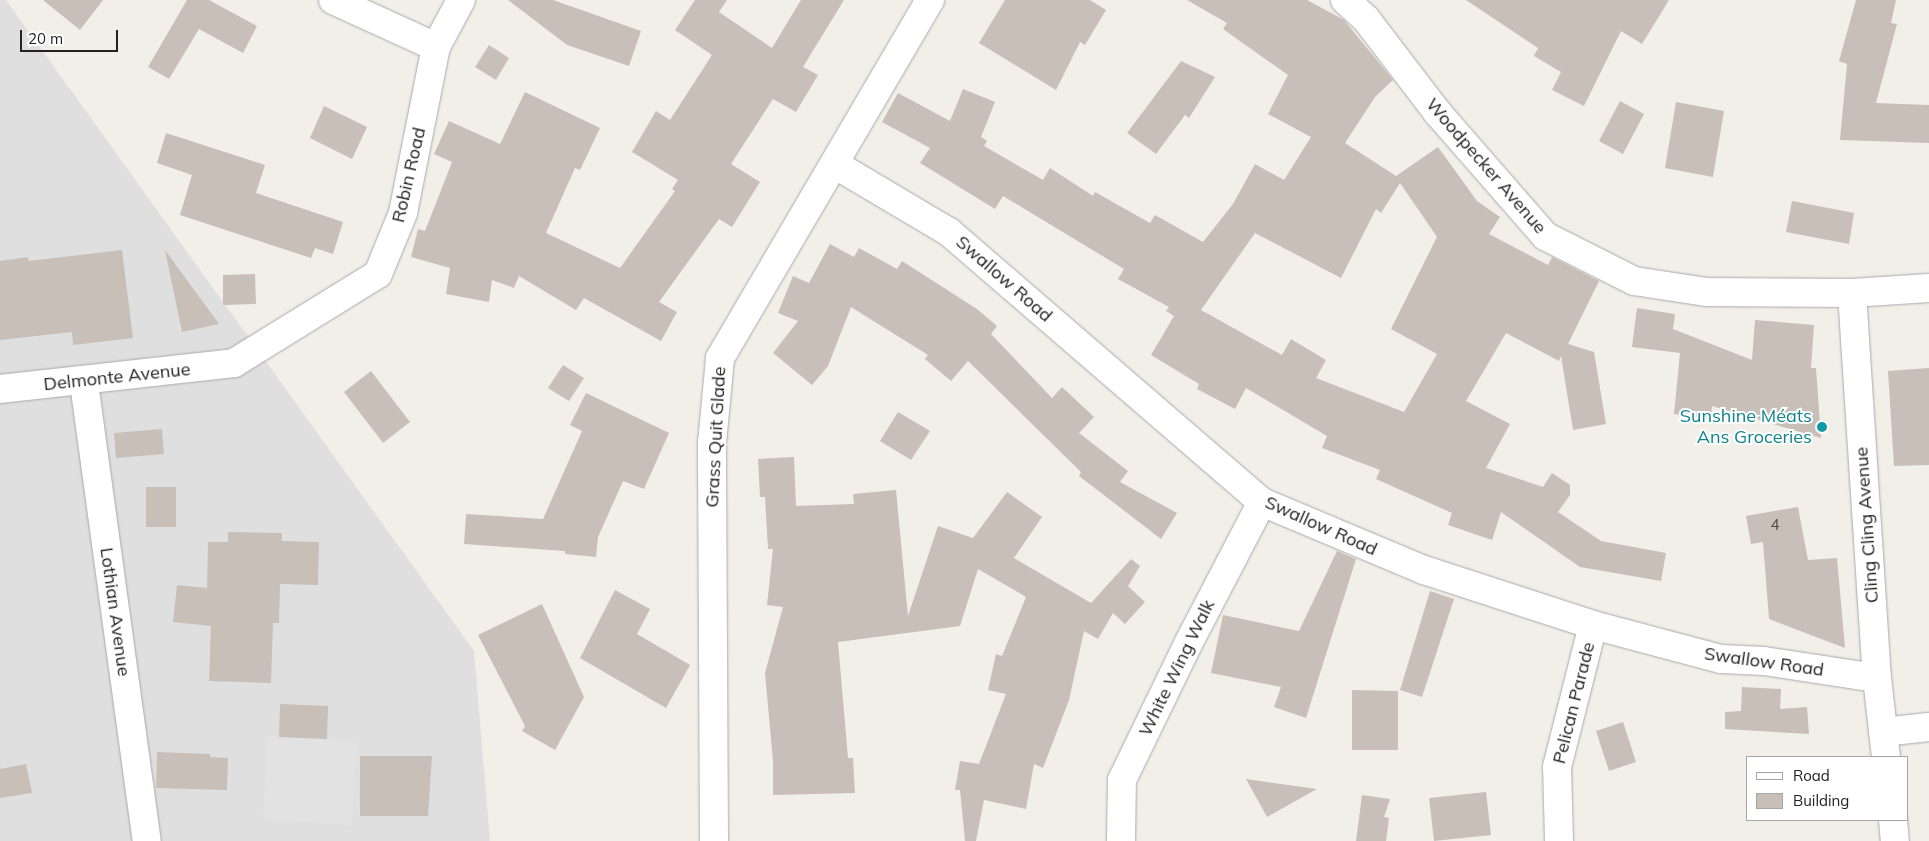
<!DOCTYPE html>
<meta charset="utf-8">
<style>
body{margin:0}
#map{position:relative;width:1929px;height:841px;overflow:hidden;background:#f2efe9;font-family:Mulish,sans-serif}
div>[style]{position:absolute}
.residential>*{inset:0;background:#e0dfdf}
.parking>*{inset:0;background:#e2e2e2}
.building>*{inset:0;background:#c7bfb8}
.roads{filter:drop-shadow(0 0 1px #a9a9a9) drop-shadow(0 0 1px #a9a9a9)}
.minor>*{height:28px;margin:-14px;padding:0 14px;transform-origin:14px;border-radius:14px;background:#fff}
.dots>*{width:14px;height:14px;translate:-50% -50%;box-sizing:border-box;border:2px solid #fff;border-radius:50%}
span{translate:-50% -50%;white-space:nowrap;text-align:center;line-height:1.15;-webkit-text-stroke:4px #fff;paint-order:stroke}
.number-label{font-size:15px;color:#4b4948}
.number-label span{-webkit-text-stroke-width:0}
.street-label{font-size:18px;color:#222}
.culture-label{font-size:18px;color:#0d838f}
.right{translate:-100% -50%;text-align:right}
.legend{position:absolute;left:1746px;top:756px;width:162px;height:65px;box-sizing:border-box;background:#fff;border:1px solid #a7a7a7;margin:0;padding:6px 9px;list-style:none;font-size:15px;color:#222}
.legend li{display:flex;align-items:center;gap:10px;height:25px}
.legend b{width:25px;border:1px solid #a7a7a7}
.scale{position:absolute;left:20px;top:30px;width:98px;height:22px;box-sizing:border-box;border:2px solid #222;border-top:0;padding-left:6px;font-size:15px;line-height:18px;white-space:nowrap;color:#222;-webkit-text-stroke:4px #fff;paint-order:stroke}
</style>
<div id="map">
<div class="residential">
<i style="clip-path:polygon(0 0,6px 0,474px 651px,490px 841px,0 841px)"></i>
</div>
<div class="parking">
<i style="clip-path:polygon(268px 736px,357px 742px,352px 825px,263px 819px)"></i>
</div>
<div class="building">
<i style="clip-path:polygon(43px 0,103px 0,80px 30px)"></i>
<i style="clip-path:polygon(187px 0,209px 0,257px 26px,243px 53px,199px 29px,169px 79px,148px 67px)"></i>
<i style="clip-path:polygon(508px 0,553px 0,641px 31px,629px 66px,567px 45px)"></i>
<i style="clip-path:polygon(695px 0,727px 0,719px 12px,772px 48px,801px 0,844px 0,803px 67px,818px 75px,796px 112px,773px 99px,731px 164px,760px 182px,732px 227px,719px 219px,659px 302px,677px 312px,661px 341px,584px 298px,576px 310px,519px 276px,514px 288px,492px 280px,489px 302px,446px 294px,450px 268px,411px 257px,418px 229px,425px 231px,452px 162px,434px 154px,449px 121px,500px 144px,525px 92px,600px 128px,580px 170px,575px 168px,546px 233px,620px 268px,675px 191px,672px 189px,678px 180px,632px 152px,656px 111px,670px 120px,712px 55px,675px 30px)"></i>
<i style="clip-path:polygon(1005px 0,1090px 0,1106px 10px,1085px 45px,1080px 42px,1056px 90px,979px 43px)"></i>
<i style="clip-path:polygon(evenodd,1187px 0,1307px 0,1344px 20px,1393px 80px,1375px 97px,1345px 143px,1396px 176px,1438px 147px,1477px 201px,1500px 217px,1489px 234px,1548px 265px,1552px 257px,1599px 281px,1568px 344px,1594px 352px,1606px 424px,1573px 430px,1561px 356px,1559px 361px,1506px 333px,1466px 401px,1510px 424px,1486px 468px,1543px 487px,1552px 473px,1570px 485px,1570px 495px,1558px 512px,1601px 541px,1666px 553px,1661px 581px,1580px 567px,1501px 512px,1492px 540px,1448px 525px,1452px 513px,1376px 479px,1380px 470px,1322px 448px,1327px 436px,1246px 388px,1235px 409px,1197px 389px,1199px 384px,1151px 355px,1174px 316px,1166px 311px,1169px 307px,1118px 279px,1124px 269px,1003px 196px,995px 209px,920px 163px,930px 148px,882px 122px,898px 93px,950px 121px,963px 89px,995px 102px,981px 137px,987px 141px,984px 146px,1043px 180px,1050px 168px,1093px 196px,1095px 192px,1150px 223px,1155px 215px,1203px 242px,1233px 204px,1255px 164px,1284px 180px,1311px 137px,1268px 114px,1288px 75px,1223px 29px,1227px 23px,1187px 0,1400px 183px,1437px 237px,1391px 329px,1437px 354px,1404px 412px,1316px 378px,1326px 360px,1291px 339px,1282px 355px,1201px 310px,1255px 233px,1341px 278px,1376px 209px,1381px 213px,1400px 183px)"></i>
<i style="clip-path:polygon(1466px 0,1669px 0,1642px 44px,1621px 31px,1584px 106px,1552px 90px,1561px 72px,1534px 56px,1538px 48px)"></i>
<i style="clip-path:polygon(1856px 0,1896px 0,1891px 23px,1897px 24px,1876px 103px,1929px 105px,1929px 143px,1840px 140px,1847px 64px,1839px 61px)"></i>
<i style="clip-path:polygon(489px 45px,509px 58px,496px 80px,475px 67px)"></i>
<i style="clip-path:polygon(1181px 61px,1215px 77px,1189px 118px,1185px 115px,1156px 154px,1127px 133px)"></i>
<i style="clip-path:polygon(1620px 101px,1644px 114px,1623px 154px,1599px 141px)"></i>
<i style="clip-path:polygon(1676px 102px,1724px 111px,1713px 177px,1665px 168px)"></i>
<i style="clip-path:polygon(324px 106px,367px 127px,352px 159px,310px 138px)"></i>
<i style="clip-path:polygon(166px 133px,265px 165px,256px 193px,343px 222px,333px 254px,315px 248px,311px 258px,180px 215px,192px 175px,157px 163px)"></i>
<i style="clip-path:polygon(1792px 201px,1854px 213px,1849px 244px,1786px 232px)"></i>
<i style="clip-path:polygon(830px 244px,854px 257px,859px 248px,897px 269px,902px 261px,977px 309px,997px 326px,991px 334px,1052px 398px,1062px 387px,1094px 417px,1079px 433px,1128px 471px,1120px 482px,1177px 513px,1161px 539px,1079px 476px,1081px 472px,968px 361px,951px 381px,925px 359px,928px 355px,851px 307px,828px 366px,812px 385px,773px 353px,798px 321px,778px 313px,793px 276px,809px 283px)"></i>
<i style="clip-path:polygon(122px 250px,133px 338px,73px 345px,72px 332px,0 340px,0 261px,28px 257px,29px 261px)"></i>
<i style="clip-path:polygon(165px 250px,219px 324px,182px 332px)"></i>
<i style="clip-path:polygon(255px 274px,256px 304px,223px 305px,223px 275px)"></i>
<i style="clip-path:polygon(1637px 308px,1675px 314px,1673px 329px,1752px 360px,1755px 320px,1814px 325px,1811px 368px,1816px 368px,1821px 438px,1712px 406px,1711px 418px,1674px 414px,1680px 353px,1632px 347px)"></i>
<i style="clip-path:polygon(563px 365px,584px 378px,569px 401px,548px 388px)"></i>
<i style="clip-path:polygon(1929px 368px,1929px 465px,1894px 466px,1888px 371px)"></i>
<i style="clip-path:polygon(371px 371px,410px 422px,383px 443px,344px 392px)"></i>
<i style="clip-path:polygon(586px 393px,669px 433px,644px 489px,623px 481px,598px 537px,596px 557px,565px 554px,565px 551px,464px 544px,466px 514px,543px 519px,582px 431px,570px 425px)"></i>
<i style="clip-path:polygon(898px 412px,930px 431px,911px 460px,880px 441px)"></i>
<i style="clip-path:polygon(162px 429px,164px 454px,116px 458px,114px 433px)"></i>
<i style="clip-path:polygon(794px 457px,796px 506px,854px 504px,853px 494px,896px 490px,908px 616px,938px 526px,973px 538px,1007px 492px,1042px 517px,1014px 558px,1091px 603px,1131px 559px,1140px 566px,1128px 586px,1145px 602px,1125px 624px,1113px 613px,1098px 639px,1084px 631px,1069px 700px,1043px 768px,1034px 764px,1026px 809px,984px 800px,976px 841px,965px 841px,960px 790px,955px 790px,960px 761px,979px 764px,1006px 694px,988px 690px,996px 654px,1002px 656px,1026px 597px,978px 569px,960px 626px,838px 642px,848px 758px,853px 758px,855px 793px,773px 795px,773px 761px,765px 673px,783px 607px,767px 605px,773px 549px,768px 549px,765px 497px,760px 497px,758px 459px)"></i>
<i style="clip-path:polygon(146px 487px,176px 487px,176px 527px,146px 527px)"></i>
<i style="clip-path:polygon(1798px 507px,1808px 560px,1837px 558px,1845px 648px,1769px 619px,1763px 542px,1751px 544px,1746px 516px)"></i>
<i style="clip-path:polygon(228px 532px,282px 533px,282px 541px,319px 542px,318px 585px,280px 584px,279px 623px,273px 623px,271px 683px,209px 681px,211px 626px,173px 622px,177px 585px,207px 588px,208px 542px,228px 542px)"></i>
<i style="clip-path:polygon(1337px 551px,1356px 559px,1306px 718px,1274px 707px,1281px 687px,1211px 673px,1223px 615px,1299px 631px)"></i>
<i style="clip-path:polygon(615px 590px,650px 609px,637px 634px,690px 665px,666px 708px,580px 658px)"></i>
<i style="clip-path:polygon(1430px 591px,1454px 599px,1422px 697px,1400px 690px)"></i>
<i style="clip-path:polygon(542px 604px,584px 697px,555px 750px,522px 731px,525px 726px,478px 635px)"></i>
<i style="clip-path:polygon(1742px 687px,1781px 689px,1780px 709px,1807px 707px,1809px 734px,1725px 729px,1725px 712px,1741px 711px)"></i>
<i style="clip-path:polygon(1352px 690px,1398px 691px,1398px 750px,1352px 750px)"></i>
<i style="clip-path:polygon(280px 704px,328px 706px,327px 739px,279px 737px)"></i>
<i style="clip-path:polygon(1623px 722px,1636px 762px,1609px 771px,1596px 731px)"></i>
<i style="clip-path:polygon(157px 752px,210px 754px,210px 757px,228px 758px,227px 790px,156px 788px)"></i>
<i style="clip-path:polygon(360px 756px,432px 756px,428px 816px,360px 816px)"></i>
<i style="clip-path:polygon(26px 764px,32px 793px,0 798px,0 769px)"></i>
<i style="clip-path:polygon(1246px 779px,1317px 789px,1267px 817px)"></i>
<i style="clip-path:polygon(1486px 792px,1491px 835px,1434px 841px,1429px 798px)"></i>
<i style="clip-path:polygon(1362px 795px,1390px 799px,1384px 817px,1389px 818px,1386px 841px,1356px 841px)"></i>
</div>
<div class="roads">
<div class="minor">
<i style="left:333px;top:0;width:113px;rotate:24.5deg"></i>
<i style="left:1345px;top:0;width:28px;rotate:42deg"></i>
<i style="left:1366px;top:19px;width:117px;rotate:52.6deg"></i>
<i style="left:1437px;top:112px;width:164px;rotate:48.9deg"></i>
<i style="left:1545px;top:236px;width:100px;rotate:26.8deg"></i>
<i style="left:1634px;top:281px;width:74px;rotate:8.6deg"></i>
<i style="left:1707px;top:292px;width:145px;rotate:0.4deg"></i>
<i style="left:1852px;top:293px;width:77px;rotate:-3.7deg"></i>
<i style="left:836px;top:165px;width:131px;rotate:30.7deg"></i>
<i style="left:949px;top:232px;width:413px;rotate:40.8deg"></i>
<i style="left:1262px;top:502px;width:176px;rotate:22.8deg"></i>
<i style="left:1424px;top:570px;width:178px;rotate:18deg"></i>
<i style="left:1593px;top:625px;width:132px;rotate:14.9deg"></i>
<i style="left:1721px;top:659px;width:43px;rotate:2.7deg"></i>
<i style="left:1764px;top:661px;width:114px;rotate:8.6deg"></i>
<i style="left:1852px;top:293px;width:386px;rotate:86.3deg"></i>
<i style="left:1877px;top:678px;width:80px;rotate:83.5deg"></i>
<i style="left:84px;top:383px;width:462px;rotate:82.2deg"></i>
<i style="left:0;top:389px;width:235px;rotate:-6.3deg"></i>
<i style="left:234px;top:363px;width:169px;rotate:-31.7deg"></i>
<i style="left:378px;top:274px;width:66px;rotate:-67.7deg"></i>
<i style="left:403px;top:213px;width:169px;rotate:-78.8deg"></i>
<i style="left:436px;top:47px;width:53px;rotate:-62deg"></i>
<i style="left:1883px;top:732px;width:46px;rotate:-6.2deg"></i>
<i style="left:1893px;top:820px;width:21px;rotate:85deg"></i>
<i style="left:714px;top:841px;width:398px;rotate:-90.3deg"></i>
<i style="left:712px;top:443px;width:85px;rotate:-84.6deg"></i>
<i style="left:720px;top:358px;width:415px;rotate:-59.6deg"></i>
<i style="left:1121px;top:841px;width:61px;rotate:-89.1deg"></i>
<i style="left:1122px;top:780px;width:153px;rotate:-64.1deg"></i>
<i style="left:1189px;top:642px;width:158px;rotate:-62.5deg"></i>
<i style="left:1559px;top:841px;width:74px;rotate:-91.5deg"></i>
<i style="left:1557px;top:767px;width:146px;rotate:-75.8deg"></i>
</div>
</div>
<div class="dots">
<i style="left:1822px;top:427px;background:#0f9aa8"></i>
</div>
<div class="number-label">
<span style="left:1775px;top:525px">4</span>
</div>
<div class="street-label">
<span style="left:1486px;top:166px;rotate:49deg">Woodpecker Avenue</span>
<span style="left:409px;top:175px;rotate:-77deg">Robin Road</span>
<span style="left:1004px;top:279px;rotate:41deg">Swallow Road</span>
<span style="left:117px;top:377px;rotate:-6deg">Delmonte Avenue</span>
<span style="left:716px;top:437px;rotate:-87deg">Grass Quit Glade</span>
<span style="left:1867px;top:525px;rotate:-94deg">Cling Cling Avenue</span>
<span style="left:1321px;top:526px;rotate:24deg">Swallow Road</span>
<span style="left:115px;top:612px;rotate:82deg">Lothian Avenue</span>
<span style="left:1764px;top:662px;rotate:8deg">Swallow Road</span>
<span style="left:1177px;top:668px;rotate:-64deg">White Wing Walk</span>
<span style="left:1574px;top:703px;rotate:-76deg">Pelican Parade</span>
</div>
<div class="culture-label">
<span class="right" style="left:1812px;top:427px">Sunshine Méats<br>Ans Groceries</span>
</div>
<ul class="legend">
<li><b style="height:6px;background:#fff"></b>Road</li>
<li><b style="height:14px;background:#c7bfb8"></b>Building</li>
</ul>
<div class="scale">20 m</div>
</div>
